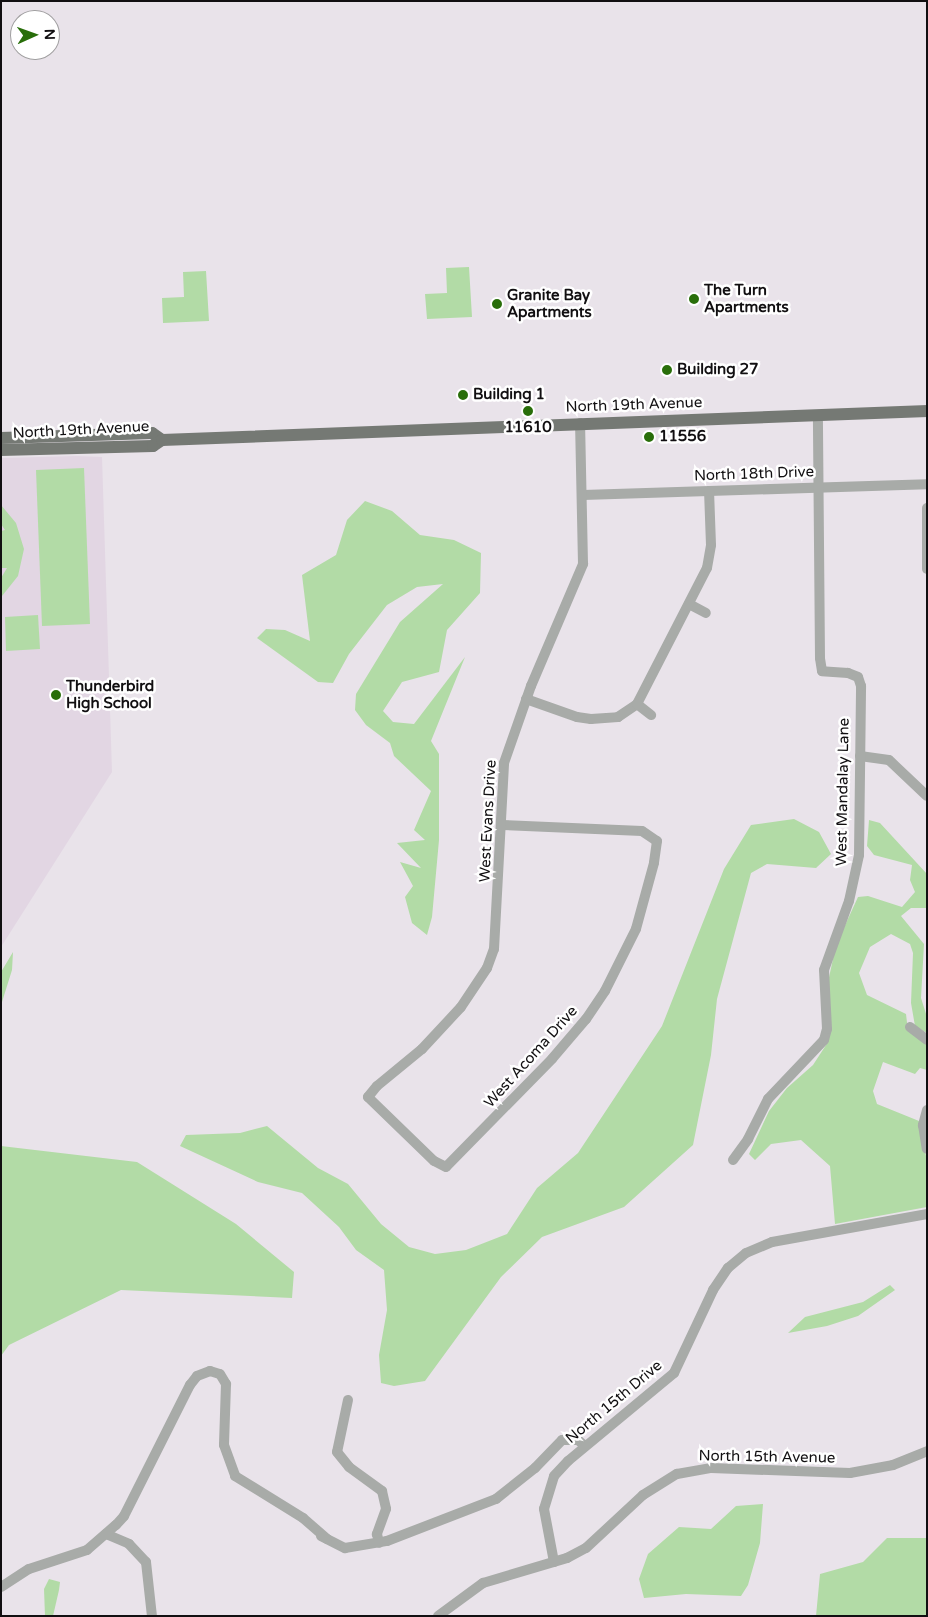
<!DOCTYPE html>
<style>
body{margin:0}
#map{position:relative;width:928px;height:1617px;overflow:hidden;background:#e9e3ea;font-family:"Varela Round",sans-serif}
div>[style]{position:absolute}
.built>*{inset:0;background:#e2d6e3}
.green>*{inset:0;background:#b2dba6}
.minor>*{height:10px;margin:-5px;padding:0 5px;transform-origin:5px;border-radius:5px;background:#a8aba8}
.major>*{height:12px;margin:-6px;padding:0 6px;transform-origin:6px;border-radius:6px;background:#757974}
.dots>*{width:14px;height:14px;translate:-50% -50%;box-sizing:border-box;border:2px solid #fff;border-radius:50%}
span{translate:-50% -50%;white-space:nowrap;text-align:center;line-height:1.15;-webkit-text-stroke:5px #fff;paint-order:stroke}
.poi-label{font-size:15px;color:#110f11;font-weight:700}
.left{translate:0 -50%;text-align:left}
.street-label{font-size:15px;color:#110f11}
.frame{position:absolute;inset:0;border:2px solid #110f11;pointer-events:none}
.north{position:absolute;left:10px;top:10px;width:50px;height:50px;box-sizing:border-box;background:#fff;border:1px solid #a09fa0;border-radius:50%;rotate:88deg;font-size:14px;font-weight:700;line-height:20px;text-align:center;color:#110f11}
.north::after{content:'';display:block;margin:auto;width:18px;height:22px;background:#296e0a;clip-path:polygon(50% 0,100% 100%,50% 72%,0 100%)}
</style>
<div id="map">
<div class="built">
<i style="clip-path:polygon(76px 456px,102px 457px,112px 772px,1px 947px,1px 458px)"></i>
</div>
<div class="green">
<i style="clip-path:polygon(469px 267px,472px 317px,427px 319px,425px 294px,447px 293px,446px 268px)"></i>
<i style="clip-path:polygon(206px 271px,209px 321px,163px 323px,162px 298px,184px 297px,183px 272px)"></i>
<i style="clip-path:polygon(84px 468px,90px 624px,42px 626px,36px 470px)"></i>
<i style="clip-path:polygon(365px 501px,392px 511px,420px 535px,454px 540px,481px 553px,480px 593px,447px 630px,439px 672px,402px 682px,383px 711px,393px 722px,414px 724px,465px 657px,431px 741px,439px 754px,439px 840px,432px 917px,427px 935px,412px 923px,405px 897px,413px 886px,400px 862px,421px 868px,397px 843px,425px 840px,414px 830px,431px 791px,394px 756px,390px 743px,366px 725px,355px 710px,356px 694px,400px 622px,443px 584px,417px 587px,387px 605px,349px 654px,333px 683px,318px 682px,257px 638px,266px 629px,285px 630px,310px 641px,302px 575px,336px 555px,347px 520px)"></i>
<i style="clip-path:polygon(1px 505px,16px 523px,24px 549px,18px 576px,2px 596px,1px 609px,1px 578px,7px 568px,1px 568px,1px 531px,5px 530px,1px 524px)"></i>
<i style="clip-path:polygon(38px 615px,40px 649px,6px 651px,5px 617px)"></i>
<i style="clip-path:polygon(794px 819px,819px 832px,831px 854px,816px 868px,767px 864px,751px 873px,717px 999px,711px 1055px,693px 1145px,624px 1207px,542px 1237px,501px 1277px,425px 1381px,394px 1386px,381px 1383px,379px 1355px,387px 1310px,384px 1270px,356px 1250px,339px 1227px,302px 1193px,258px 1182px,180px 1146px,186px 1135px,240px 1133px,267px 1126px,318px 1168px,348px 1184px,381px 1224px,409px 1247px,435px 1254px,466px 1250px,507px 1234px,537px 1188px,578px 1153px,662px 1026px,724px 869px,751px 825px)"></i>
<i style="clip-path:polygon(869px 820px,880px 823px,927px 874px,927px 908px,911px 908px,901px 916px,924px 944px,921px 998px,927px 1017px,927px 1033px,915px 1026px,911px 1003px,913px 953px,910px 944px,891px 934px,870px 947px,859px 973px,867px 995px,906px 1014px,908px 1031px,927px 1044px,927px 1070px,920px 1068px,915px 1074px,883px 1062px,873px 1091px,877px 1104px,919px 1121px,927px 1161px,927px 1207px,835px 1224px,830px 1166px,801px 1140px,771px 1144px,755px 1160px,749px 1154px,769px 1111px,787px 1088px,813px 1065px,828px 1042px,828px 982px,836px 945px,858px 897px,868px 896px,902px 907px,915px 892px,910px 880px,912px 865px,874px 855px,867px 846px)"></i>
<i style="clip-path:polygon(13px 952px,12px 970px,2px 1002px,1px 1021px,1px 972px)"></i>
<i style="clip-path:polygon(1px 1146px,137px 1162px,236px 1224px,294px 1272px,292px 1298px,121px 1290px,9px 1345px,1px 1356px)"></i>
<i style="clip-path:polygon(890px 1285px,895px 1290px,858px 1316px,827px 1326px,788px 1333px,805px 1317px,863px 1302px)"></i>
<i style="clip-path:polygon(763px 1504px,760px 1543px,748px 1585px,741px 1596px,686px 1594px,644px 1598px,639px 1579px,648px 1554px,679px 1527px,711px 1529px,736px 1506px)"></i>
<i style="clip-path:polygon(887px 1538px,927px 1538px,927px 1616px,816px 1616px,820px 1574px,863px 1562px)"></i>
<i style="clip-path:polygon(49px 1579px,60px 1582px,59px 1590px,53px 1616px,45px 1616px,44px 1589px)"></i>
</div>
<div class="minor">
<i style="left:583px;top:495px;width:344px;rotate:-1.8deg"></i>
<i style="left:927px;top:508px;width:61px;rotate:90deg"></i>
<i style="left:689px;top:604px;width:19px;rotate:28deg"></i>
<i style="left:526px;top:699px;width:54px;rotate:19.4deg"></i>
<i style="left:577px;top:717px;width:14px;rotate:8deg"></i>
<i style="left:591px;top:719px;width:27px;rotate:-4deg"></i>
<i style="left:618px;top:717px;width:23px;rotate:-34deg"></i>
<i style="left:637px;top:704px;width:153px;rotate:-62.8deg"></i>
<i style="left:707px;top:568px;width:23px;rotate:-80deg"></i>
<i style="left:711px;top:545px;width:54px;rotate:-92.1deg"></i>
<i style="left:637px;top:704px;width:18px;rotate:38deg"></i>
<i style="left:860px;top:756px;width:29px;rotate:8deg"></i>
<i style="left:889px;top:760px;width:52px;rotate:43.5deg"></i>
<i style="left:502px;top:825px;width:140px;rotate:2.5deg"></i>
<i style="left:642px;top:831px;width:18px;rotate:34deg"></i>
<i style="left:657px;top:841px;width:22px;rotate:98deg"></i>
<i style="left:654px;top:863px;width:68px;rotate:105.3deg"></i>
<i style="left:636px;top:929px;width:69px;rotate:116.6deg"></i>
<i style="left:605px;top:991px;width:34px;rotate:124deg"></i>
<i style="left:586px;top:1019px;width:52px;rotate:130.4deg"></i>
<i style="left:552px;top:1059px;width:151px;rotate:134.5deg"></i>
<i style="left:446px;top:1167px;width:13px;rotate:-153deg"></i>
<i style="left:434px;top:1161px;width:92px;rotate:-135.9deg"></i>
<i style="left:368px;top:1097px;width:14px;rotate:-51deg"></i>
<i style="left:377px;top:1086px;width:58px;rotate:-39.4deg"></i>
<i style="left:422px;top:1049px;width:57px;rotate:-47.1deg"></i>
<i style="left:461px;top:1007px;width:47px;rotate:-56.3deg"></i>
<i style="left:487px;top:968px;width:20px;rotate:-70deg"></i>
<i style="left:494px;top:949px;width:186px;rotate:-86.9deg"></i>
<i style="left:504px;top:763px;width:82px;rotate:-70.7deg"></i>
<i style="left:531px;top:686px;width:133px;rotate:-66.9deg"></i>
<i style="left:583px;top:564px;width:141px;rotate:-91.2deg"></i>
<i style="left:910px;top:1027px;width:21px;rotate:37deg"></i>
<i style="left:927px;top:1110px;width:16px;rotate:105deg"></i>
<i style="left:923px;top:1125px;width:24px;rotate:81deg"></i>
<i style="left:733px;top:1160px;width:26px;rotate:-54deg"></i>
<i style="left:748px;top:1139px;width:45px;rotate:-63.4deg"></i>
<i style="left:768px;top:1099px;width:81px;rotate:-46.5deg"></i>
<i style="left:824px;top:1040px;width:11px;rotate:-75deg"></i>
<i style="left:827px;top:1029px;width:59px;rotate:-92.9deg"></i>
<i style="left:824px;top:970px;width:73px;rotate:-70.1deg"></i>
<i style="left:849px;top:901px;width:47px;rotate:-77.7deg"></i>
<i style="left:859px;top:855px;width:169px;rotate:-89.3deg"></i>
<i style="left:861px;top:686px;width:9px;rotate:-108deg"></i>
<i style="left:858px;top:677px;width:11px;rotate:-158deg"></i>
<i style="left:848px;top:673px;width:26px;rotate:-176deg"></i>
<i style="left:822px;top:671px;width:13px;rotate:-99deg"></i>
<i style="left:820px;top:658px;width:242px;rotate:-90.5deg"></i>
<i style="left:348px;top:1400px;width:53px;rotate:101.9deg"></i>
<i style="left:337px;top:1452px;width:19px;rotate:51deg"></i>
<i style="left:349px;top:1467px;width:41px;rotate:36deg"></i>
<i style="left:382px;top:1491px;width:18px;rotate:77deg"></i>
<i style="left:386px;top:1509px;width:27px;rotate:110deg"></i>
<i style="left:377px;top:1534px;width:9px;rotate:77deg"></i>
<i style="left:106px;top:1534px;width:25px;rotate:23deg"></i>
<i style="left:129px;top:1544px;width:25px;rotate:47deg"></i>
<i style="left:146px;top:1562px;width:54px;rotate:83.7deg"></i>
<i style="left:321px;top:1536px;width:27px;rotate:27deg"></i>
<i style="left:345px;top:1548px;width:43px;rotate:-9.5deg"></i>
<i style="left:387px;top:1541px;width:117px;rotate:-21.1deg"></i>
<i style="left:496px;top:1499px;width:50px;rotate:-38.5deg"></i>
<i style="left:535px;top:1468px;width:39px;rotate:-46deg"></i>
<i style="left:562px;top:1440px;width:16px"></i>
<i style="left:578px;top:1440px;width:9px;rotate:41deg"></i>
<i style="left:554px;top:1562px;width:54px;rotate:-100.7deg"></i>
<i style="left:544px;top:1509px;width:34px;rotate:-73deg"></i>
<i style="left:554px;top:1476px;width:21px;rotate:-47deg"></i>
<i style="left:568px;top:1461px;width:138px;rotate:-39.7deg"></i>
<i style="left:674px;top:1373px;width:92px;rotate:-64.8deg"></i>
<i style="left:713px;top:1290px;width:27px;rotate:-56deg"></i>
<i style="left:728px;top:1268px;width:23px;rotate:-40deg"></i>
<i style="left:746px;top:1253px;width:28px;rotate:-23deg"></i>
<i style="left:772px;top:1242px;width:158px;rotate:-10.2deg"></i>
<i style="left:1px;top:1587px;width:33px;rotate:-33deg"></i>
<i style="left:29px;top:1569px;width:61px;rotate:-18.1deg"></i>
<i style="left:87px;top:1550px;width:38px;rotate:-41deg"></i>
<i style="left:116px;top:1525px;width:12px;rotate:-48deg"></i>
<i style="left:124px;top:1516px;width:147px;rotate:-63.3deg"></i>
<i style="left:190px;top:1385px;width:11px;rotate:-52deg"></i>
<i style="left:197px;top:1376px;width:14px;rotate:-21deg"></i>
<i style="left:210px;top:1371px;width:10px;rotate:17deg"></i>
<i style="left:220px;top:1374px;width:12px;rotate:59deg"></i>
<i style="left:226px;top:1384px;width:61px;rotate:91.9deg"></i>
<i style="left:224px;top:1445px;width:33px;rotate:70deg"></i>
<i style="left:235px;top:1476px;width:80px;rotate:31.7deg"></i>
<i style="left:303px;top:1518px;width:32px;rotate:41deg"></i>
<i style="left:438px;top:1616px;width:56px;rotate:-36.3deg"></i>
<i style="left:483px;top:1583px;width:88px;rotate:-16.6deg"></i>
<i style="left:567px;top:1558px;width:21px;rotate:-28deg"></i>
<i style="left:586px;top:1548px;width:78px;rotate:-42.9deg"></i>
<i style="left:643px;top:1495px;width:40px;rotate:-32deg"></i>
<i style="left:677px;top:1474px;width:35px;rotate:-10deg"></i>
<i style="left:711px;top:1468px;width:139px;rotate:2.1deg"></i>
<i style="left:850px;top:1473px;width:44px;rotate:-10.5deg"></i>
<i style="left:893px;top:1465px;width:37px;rotate:-22deg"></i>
</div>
<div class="major">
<i style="left:1px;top:438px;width:151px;rotate:-1.9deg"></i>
<i style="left:152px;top:433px;width:12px;rotate:35deg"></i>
<i style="left:1px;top:450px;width:152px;rotate:-1.5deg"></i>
<i style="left:153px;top:446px;width:11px;rotate:-34deg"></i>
<i style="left:162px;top:440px;width:766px;rotate:-2.17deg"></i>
</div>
<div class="dots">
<i style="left:694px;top:299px;background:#296e0a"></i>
<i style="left:497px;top:304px;background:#296e0a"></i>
<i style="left:667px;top:370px;background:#296e0a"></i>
<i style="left:463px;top:395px;background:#296e0a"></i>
<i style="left:528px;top:411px;background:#296e0a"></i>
<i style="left:649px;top:437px;background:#296e0a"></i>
<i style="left:56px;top:695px;background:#296e0a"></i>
</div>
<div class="poi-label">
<span class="left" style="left:704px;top:299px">The Turn<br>Apartments</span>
<span class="left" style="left:507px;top:304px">Granite Bay<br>Apartments</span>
<span class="left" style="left:677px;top:370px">Building 27</span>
<span class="left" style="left:473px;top:395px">Building 1</span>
<span style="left:528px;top:428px">11610</span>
<span class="left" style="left:659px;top:437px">11556</span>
<span class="left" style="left:66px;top:695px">Thunderbird<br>High School</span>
</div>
<div class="street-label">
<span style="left:634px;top:405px;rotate:-2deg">North 19th Avenue</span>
<span style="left:81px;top:430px;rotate:-3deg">North 19th Avenue</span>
<span style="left:754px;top:474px;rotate:-2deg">North 18th Drive</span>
<span style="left:843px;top:792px;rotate:-89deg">West Mandalay Lane</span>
<span style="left:488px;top:821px;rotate:-87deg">West Evans Drive</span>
<span style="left:531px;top:1057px;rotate:-48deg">West Acoma Drive</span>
<span style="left:614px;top:1402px;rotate:-40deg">North 15th Drive</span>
<span style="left:767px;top:1457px;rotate:1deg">North 15th Avenue</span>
</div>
<div class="frame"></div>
<div class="north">N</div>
</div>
